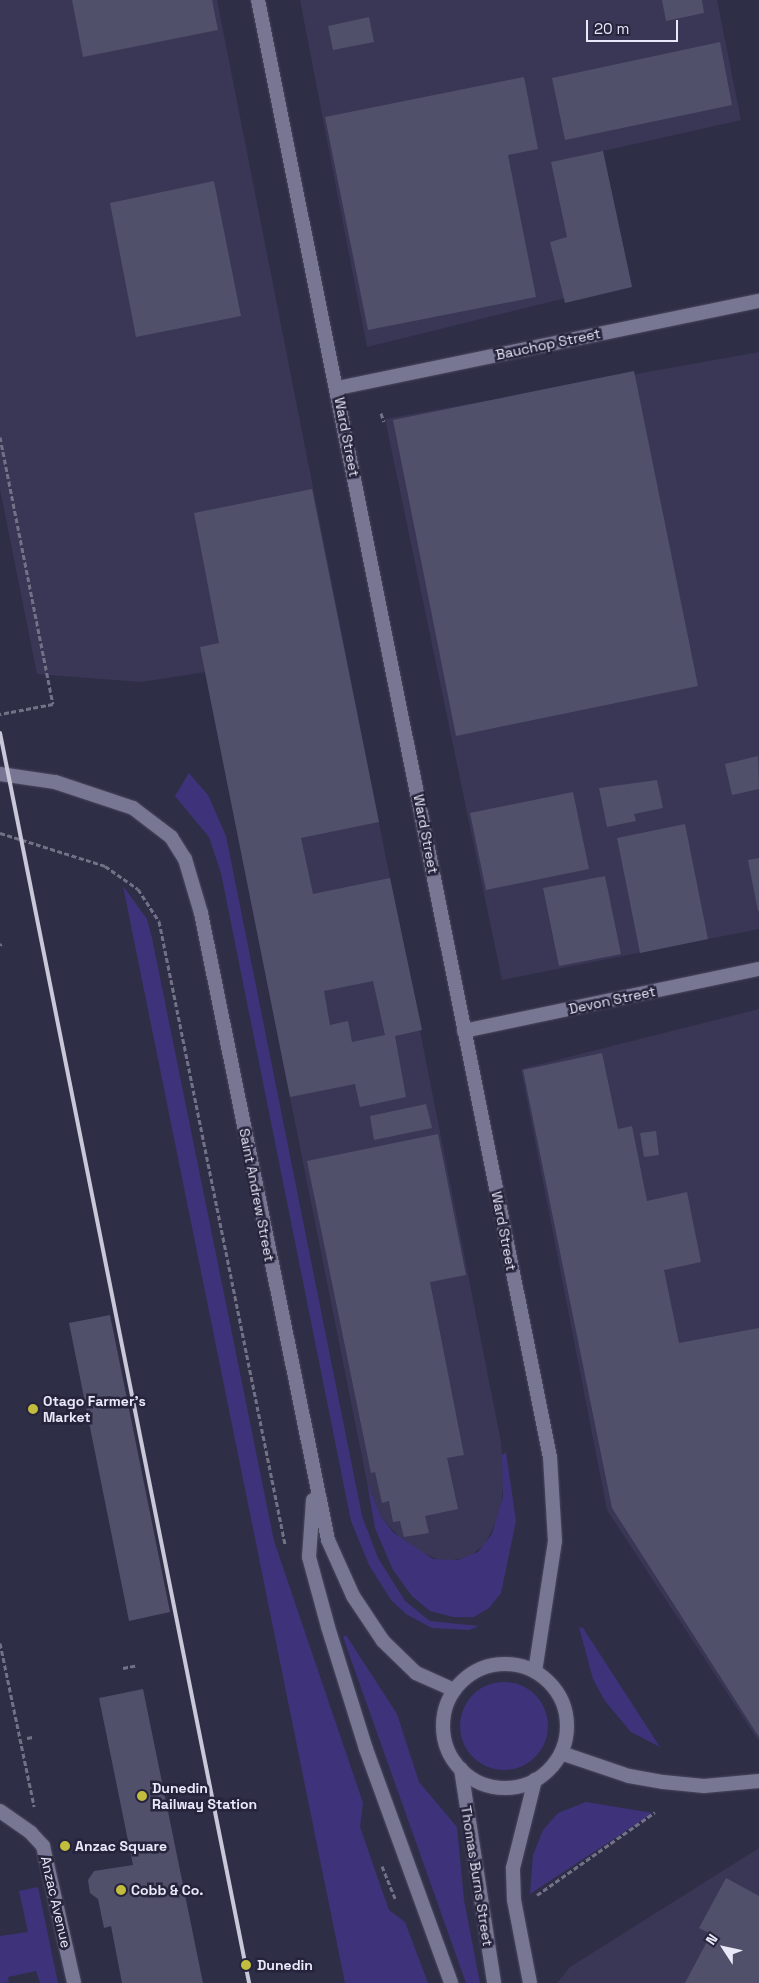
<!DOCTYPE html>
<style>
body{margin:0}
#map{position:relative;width:759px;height:1983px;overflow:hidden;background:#2f2e47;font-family:"Space Grotesk",sans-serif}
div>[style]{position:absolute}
.built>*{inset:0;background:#393755}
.green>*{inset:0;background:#3e337a}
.round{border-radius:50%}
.building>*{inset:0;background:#51506b}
.path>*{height:3px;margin-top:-1.5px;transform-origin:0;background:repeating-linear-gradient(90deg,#727287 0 5px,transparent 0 7.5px)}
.roads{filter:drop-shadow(0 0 1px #4a485d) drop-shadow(0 0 1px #4a485d)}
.service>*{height:14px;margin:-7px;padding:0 7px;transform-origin:7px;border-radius:7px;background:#777693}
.minor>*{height:14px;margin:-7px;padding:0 7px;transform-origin:7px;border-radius:7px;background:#777693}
.tertiary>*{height:14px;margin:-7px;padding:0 7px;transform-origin:7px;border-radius:7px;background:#777693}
.secondary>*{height:14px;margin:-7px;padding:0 7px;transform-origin:7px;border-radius:7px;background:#777693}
.secondary>.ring{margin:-7px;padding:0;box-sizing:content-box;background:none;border:14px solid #777693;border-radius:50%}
.rail>*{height:4px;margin:-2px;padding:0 2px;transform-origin:2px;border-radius:2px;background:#c8c8d9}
.dots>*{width:14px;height:14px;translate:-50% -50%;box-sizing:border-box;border:2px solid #26243c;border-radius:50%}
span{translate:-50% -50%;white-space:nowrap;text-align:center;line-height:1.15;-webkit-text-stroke:5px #26243c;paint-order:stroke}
.street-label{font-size:14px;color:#e8e8f8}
.poi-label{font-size:14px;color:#e8e8f8;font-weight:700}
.left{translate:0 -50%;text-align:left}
.north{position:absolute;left:699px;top:1923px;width:50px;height:50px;-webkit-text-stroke:4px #26243c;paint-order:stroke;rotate:305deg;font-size:14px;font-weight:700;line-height:20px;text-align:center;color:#e8e8f8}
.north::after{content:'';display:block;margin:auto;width:18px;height:22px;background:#e8e8f8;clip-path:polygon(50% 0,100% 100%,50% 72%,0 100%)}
.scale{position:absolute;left:586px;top:20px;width:92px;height:22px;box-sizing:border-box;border:2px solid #e8e8f8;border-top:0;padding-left:6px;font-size:15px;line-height:18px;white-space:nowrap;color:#e8e8f8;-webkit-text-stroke:4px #26243c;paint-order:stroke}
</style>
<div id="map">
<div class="built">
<i style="clip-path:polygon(0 0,217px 0,501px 1442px,504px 1477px,500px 1513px,485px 1544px,469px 1557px,443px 1562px,407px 1545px,381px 1517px,367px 1482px,205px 672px,141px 682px,37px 674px,0 489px)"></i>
<i style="clip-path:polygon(300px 0,717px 0,741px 120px,603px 151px,631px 282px,367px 347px)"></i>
<i style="clip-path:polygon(759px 352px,759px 929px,502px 980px,385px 419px)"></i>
<i style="clip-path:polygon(759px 1009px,759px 1740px,758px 1740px,607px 1510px,521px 1069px)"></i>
<i style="clip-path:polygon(759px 1848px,759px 1983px,557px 1983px,570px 1967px)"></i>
</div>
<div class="green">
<i style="clip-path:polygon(189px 773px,208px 795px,226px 836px,362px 1516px,378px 1558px,405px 1601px,430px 1621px,479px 1626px,469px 1630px,432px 1628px,406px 1614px,391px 1600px,369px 1565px,351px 1521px,221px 873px,209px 837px,175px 796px)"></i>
<i style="clip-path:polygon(123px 886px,147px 919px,152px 938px,274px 1541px,363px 1803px,360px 1827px,385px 1899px,389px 1910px,405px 1922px,428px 1983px,345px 1983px)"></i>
<i style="clip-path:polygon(506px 1452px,516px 1521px,501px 1593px,489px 1608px,474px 1617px,453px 1617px,430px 1611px,412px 1596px,393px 1570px,375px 1528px,367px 1482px,381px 1517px,394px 1533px,433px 1559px,458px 1560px,478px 1552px,492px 1534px,503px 1497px,502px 1455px)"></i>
<i style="clip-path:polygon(579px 1627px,583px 1628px,660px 1747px,631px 1732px,605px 1701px,593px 1679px)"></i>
<i style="clip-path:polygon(346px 1635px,397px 1714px,419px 1782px,457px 1827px,464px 1900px,480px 1983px,466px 1983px,343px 1637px)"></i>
<i class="round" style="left:460px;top:1682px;width:88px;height:88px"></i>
<i style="clip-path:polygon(586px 1802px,653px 1813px,530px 1894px,533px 1855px,543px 1830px,558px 1813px)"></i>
<i style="clip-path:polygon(38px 1887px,58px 1983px,40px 1983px,36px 1971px,8px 1977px,9px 1982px,0 1983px,0 1936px,28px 1932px,19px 1891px)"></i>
</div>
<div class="building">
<i style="clip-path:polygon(72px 0,212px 0,218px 30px,83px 57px)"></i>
<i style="clip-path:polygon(662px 0,702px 0,704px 13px,666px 21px)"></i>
<i style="clip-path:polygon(369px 17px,374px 42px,333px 50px,328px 26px)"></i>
<i style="clip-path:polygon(720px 42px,732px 105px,565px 140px,552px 78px)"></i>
<i style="clip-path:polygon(524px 77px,538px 149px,508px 155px,536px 297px,368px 330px,325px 117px)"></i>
<i style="clip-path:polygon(603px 151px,632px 287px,565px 303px,550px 242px,567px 237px,551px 162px)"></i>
<i style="clip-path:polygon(214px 181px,241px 316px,136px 337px,110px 203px)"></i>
<i style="clip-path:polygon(634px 371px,698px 686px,456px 736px,393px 420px)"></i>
<i style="clip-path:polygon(evenodd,312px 489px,379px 822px,301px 838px,313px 894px,390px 878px,422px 1030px,395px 1036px,406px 1097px,360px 1107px,355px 1084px,290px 1097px,200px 647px,219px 643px,194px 513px,312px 489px,373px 981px,385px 1035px,352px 1042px,348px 1021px,330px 1025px,324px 991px,373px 981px)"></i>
<i style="clip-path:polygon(758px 756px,759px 789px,732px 795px,725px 764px)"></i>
<i style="clip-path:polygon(657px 780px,663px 808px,634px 814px,636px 821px,607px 827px,599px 788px)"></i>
<i style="clip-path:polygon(573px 792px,589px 869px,486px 890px,470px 813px)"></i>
<i style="clip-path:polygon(685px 824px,708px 939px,640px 953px,617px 838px)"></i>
<i style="clip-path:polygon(759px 858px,759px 911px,758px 911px,748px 860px)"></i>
<i style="clip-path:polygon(605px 876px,621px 954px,559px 966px,543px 888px)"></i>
<i style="clip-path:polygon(602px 1053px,618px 1129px,632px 1126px,647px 1201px,687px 1192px,701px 1262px,664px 1270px,679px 1343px,759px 1328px,759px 1737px,612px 1508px,523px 1070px)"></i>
<i style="clip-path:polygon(426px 1104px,432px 1128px,374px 1140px,370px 1116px)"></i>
<i style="clip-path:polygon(656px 1131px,659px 1155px,644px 1157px,640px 1133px)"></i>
<i style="clip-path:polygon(438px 1134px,466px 1275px,430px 1282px,464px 1455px,447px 1458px,458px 1509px,425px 1516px,429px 1533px,404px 1537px,400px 1521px,393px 1522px,389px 1501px,382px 1503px,375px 1472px,371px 1473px,307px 1161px)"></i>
<i style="clip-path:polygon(110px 1315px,170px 1612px,129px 1621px,69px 1323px)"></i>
<i style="clip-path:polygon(143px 1689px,203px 1983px,122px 1983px,111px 1926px,104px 1928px,98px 1899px,90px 1893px,88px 1880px,94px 1871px,133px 1865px,99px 1698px)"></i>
<i style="clip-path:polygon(726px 1878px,759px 1896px,759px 1983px,685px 1983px,711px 1934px,699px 1928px)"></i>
</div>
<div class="path">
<i style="left:381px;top:413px;width:9px;rotate:72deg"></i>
<i style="left:0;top:437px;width:272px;rotate:78.8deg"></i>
<i style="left:53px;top:704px;width:54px;rotate:169.3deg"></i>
<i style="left:0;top:833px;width:110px;rotate:17.4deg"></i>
<i style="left:105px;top:866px;width:40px;rotate:34.9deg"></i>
<i style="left:138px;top:889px;width:38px;rotate:57deg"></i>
<i style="left:159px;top:921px;width:636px;rotate:78.57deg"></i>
<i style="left:0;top:945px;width:2px;rotate:-27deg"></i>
<i style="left:0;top:1643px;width:167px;rotate:78.2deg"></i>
<i style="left:123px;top:1668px;width:15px;rotate:-11deg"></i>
<i style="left:27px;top:1738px;width:6px;rotate:-9deg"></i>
<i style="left:382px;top:1866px;width:35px;rotate:68deg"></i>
<i style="left:537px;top:1895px;width:144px;rotate:-35.1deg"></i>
</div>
<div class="roads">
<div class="service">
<i style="left:0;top:1811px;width:38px;rotate:35deg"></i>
<i style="left:31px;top:1833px;width:18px;rotate:47deg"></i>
<i style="left:43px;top:1846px;width:140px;rotate:77.2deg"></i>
</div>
<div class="minor">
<i style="left:338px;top:388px;width:430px;rotate:-11.7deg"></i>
<i style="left:464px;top:1031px;width:301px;rotate:-11.9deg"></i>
<i style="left:561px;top:1753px;width:72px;rotate:18.7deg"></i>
<i style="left:629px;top:1776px;width:35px;rotate:10deg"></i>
<i style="left:663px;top:1782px;width:41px;rotate:5.6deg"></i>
<i style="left:704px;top:1786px;width:55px;rotate:-5.2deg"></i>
</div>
<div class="tertiary">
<i style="left:258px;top:0;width:1486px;rotate:78.67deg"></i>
<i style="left:550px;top:1457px;width:84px;rotate:86.6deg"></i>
<i style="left:555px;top:1541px;width:132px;rotate:98.7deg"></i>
</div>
<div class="secondary">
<i style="left:0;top:774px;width:56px;rotate:8.3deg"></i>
<i style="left:55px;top:782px;width:82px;rotate:18.4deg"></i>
<i style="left:133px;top:808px;width:48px;rotate:37.3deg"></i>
<i style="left:171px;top:837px;width:26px;rotate:58deg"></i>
<i style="left:185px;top:859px;width:56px;rotate:73.5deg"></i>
<i style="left:201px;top:913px;width:640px;rotate:78.55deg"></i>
<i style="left:328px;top:1540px;width:61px;rotate:65.9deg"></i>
<i style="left:353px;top:1596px;width:54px;rotate:56.3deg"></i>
<i style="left:383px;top:1641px;width:46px;rotate:44.1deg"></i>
<i style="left:416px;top:1673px;width:42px;rotate:24.1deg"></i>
<i style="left:313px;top:1500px;width:57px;rotate:94deg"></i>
<i style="left:309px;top:1557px;width:73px;rotate:74.8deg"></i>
<i style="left:328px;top:1627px;width:128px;rotate:72.7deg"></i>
<i style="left:366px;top:1749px;width:249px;rotate:70deg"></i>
<i class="ring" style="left:443px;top:1664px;width:110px;height:110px"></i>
<i style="left:461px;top:1769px;width:217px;rotate:81.2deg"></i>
<i style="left:530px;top:1983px;width:85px;rotate:-100.9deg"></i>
<i style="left:514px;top:1900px;width:32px;rotate:-92deg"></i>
<i style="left:513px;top:1868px;width:91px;rotate:-76deg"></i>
</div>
</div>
<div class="rail">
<i style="left:0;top:733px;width:1275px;rotate:78.73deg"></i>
</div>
<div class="dots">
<i style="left:33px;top:1409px;background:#c3bd3e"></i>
<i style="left:142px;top:1796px;background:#c3bd3e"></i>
<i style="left:65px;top:1846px;background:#c3bd3e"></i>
<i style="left:121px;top:1890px;background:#c3bd3e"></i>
<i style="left:246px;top:1965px;background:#c3bd3e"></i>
</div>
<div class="street-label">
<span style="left:548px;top:344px;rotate:-12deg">Bauchop Street</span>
<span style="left:347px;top:437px;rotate:79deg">Ward Street</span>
<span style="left:426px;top:834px;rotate:79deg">Ward Street</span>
<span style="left:612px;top:1000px;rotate:-12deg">Devon Street</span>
<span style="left:257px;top:1195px;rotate:79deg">Saint Andrew Street</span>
<span style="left:504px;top:1231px;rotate:79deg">Ward Street</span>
<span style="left:477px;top:1876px;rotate:81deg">Thomas Burns Street</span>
<span style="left:56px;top:1902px;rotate:77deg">Anzac Avenue</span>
</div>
<div class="poi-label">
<span class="left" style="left:43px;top:1409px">Otago Farmer's<br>Market</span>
<span class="left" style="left:152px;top:1796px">Dunedin<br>Railway Station</span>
<span class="left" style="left:75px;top:1846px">Anzac Square</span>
<span class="left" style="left:131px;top:1890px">Cobb &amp; Co.</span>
<span class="left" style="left:257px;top:1965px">Dunedin</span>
</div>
<div class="north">N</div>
<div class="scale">20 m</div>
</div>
